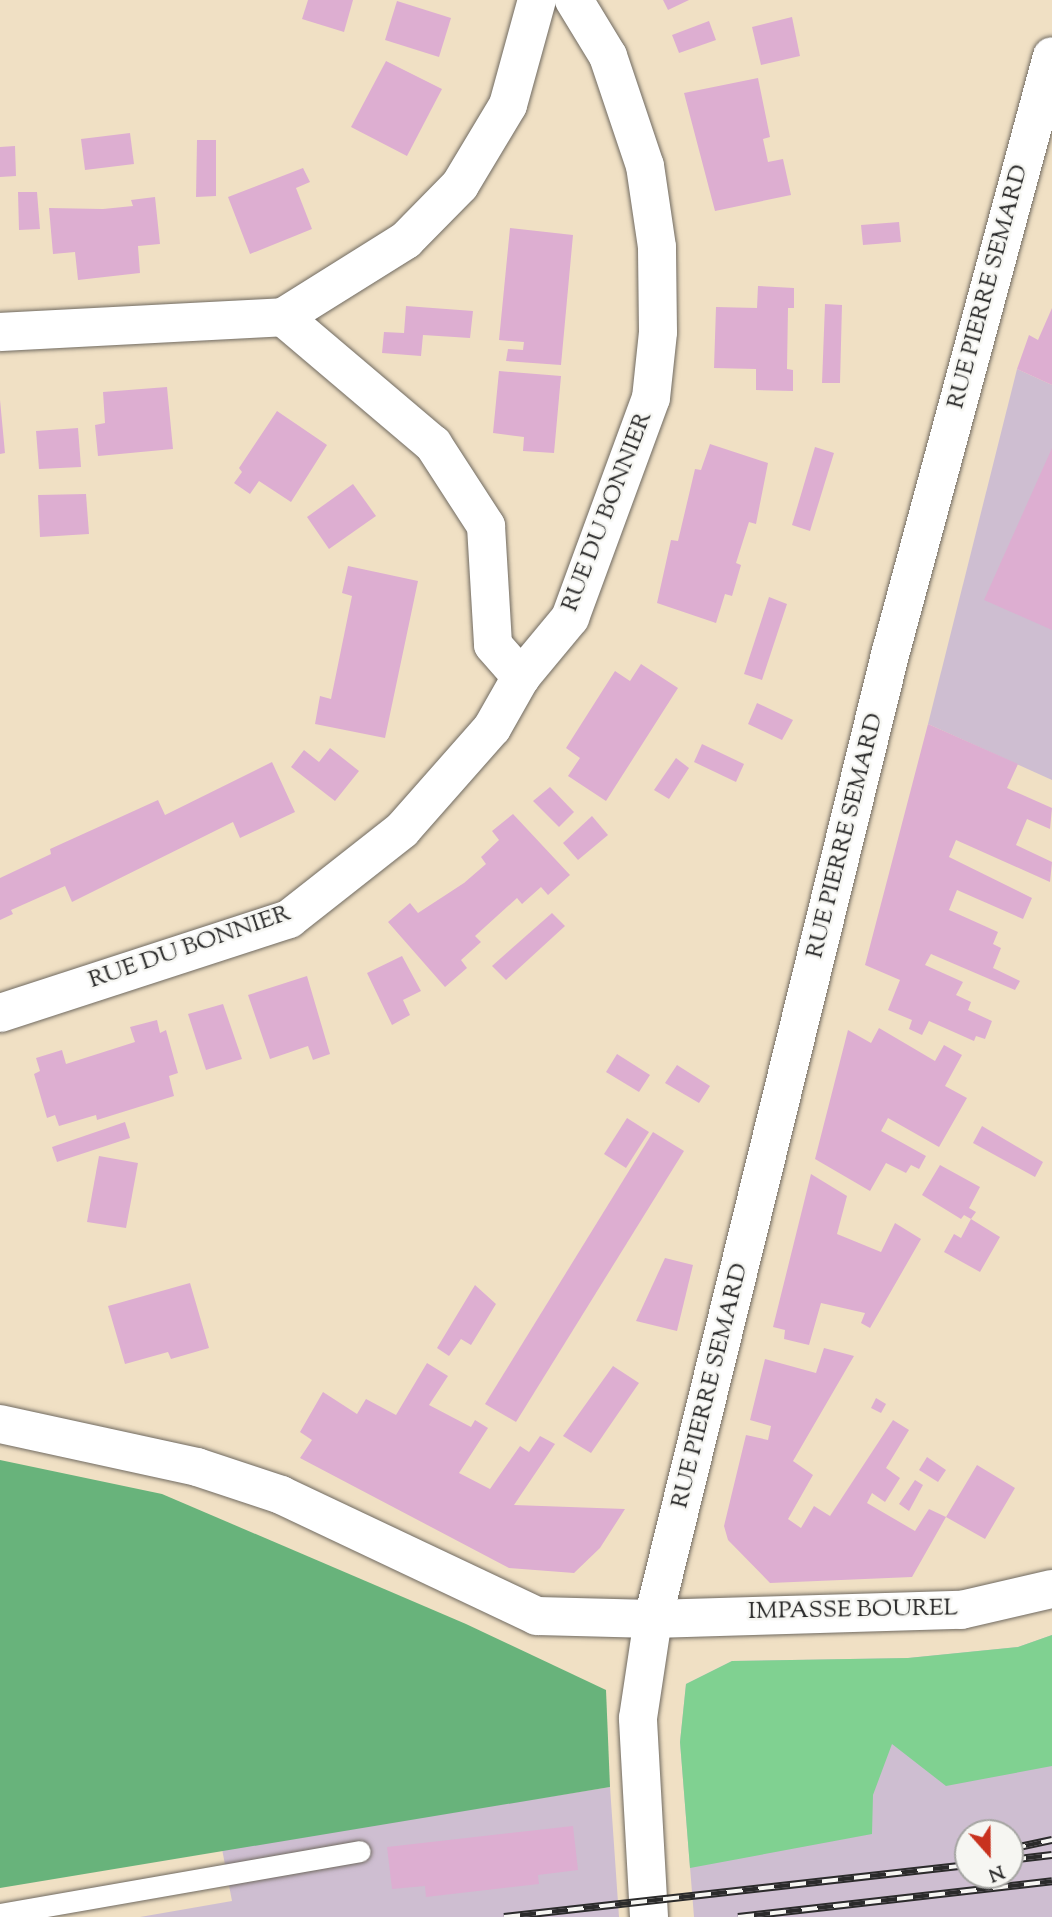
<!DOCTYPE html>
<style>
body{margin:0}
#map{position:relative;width:1052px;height:1917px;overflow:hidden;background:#f0e0c4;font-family:"Sorts Mill Goudy",serif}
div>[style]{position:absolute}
.industrial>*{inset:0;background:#cebed1}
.green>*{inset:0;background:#80d191}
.forest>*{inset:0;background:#68b37b}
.building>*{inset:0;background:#ddaed1}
.roads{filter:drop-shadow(0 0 2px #706a61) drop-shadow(0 0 2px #706a61)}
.service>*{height:21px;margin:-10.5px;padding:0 10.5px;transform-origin:10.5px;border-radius:10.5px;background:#fff}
.minor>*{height:38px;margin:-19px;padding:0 19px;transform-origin:19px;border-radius:19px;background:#fff}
.tertiary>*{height:38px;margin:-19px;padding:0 19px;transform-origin:19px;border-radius:19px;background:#fff}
.rail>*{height:8px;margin-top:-4px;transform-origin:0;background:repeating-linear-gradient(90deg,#f6f6f2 0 16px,#2b2b2b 0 32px);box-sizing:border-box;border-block:2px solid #2b2b2b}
span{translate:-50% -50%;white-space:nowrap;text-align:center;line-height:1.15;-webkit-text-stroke:5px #f6f6f2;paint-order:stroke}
.street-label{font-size:24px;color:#2b2b2b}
.north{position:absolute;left:954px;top:1819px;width:70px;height:70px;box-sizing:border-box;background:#f6f6f2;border:2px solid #a5a5a2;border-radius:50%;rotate:159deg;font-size:19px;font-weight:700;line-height:28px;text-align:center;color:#2b2b2b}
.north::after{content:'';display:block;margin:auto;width:24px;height:32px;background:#c8321e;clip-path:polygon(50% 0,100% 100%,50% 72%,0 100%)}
</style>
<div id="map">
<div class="industrial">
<i style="clip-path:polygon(1017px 369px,1052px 385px,1052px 780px,928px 724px)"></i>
<i style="clip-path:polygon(evenodd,1052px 1635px,1052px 1917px,694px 1917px,680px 1742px,686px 1684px,732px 1661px,908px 1658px,1018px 1647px,1052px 1635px,968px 1833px,1010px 1833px,1010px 1875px,968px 1875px,968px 1833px)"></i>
<i style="clip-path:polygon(610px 1787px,619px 1917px,140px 1917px,232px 1901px,222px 1849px)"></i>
</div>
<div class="green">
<i style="clip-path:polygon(1052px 1635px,1052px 1766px,946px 1786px,892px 1744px,873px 1795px,872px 1834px,690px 1868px,680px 1742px,686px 1684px,732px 1661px,908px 1658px,1018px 1647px)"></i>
</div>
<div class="forest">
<i style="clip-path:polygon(0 1460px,162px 1494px,466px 1624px,606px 1690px,610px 1787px,0 1888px)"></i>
</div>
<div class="building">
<i style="clip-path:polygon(308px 0,353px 0,344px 32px,302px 19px)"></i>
<i style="clip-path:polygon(663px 0,689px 0,668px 10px)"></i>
<i style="clip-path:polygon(397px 1px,451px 18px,439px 57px,385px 40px)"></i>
<i style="clip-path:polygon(792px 17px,800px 56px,761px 65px,752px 27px)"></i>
<i style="clip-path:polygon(709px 21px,716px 40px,679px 53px,672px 35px)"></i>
<i style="clip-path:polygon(386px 61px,442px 89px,407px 156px,351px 127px)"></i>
<i style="clip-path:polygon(758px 78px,770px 137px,763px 139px,768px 162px,783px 159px,791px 195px,715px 211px,684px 93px)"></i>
<i style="clip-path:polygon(130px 133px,134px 164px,85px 170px,81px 139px)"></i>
<i style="clip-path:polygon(197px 140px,216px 140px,216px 196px,196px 197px)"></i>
<i style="clip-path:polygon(15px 146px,16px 176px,0 177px,0 147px)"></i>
<i style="clip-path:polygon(303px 168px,310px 182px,296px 188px,312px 229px,250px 254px,228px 197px)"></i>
<i style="clip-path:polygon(18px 192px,37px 192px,40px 229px,19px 230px)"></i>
<i style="clip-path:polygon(155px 197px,160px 244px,138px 246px,140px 273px,78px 280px,75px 252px,53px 254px,49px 208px,103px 209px,133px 206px,131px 200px)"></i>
<i style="clip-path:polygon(899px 222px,901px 242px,863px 245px,861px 225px)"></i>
<i style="clip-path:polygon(510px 228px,573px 235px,561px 365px,506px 361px,508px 349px,523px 350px,524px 342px,499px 340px)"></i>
<i style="clip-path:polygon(758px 286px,794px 288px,794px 308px,788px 308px,787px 369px,793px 370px,793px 391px,756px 390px,756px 369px,714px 368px,716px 307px,757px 308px)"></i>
<i style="clip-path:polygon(825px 304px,842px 305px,840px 383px,822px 383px)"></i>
<i style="clip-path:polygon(406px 306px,473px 311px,470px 338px,423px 335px,421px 356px,382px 353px,384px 332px,404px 333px)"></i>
<i style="clip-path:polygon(1052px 308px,1052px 385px,1017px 369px,1029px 335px,1038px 340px)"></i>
<i style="clip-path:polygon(499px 371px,561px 376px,554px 453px,523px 451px,524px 437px,493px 433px)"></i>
<i style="clip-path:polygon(167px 387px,173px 449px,98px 456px,95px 425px,105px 423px,103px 392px)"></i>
<i style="clip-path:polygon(0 400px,5px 453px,0 454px)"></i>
<i style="clip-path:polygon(277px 411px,327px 445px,291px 502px,259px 481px,250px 494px,234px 483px,242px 472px,239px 468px)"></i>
<i style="clip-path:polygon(78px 428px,81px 467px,39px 469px,36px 431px)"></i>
<i style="clip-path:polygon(710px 444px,768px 463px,756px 524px,749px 522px,736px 563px,741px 565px,732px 596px,725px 594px,716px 623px,657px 603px,671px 540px,678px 541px,695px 469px,701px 470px)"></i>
<i style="clip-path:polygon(815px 447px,834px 453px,810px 531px,792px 525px)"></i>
<i style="clip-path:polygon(1052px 448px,1052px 630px,984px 600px)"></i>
<i style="clip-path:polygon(353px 484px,376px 516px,329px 549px,307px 517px)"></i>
<i style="clip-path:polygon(86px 494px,89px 534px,40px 537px,38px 495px)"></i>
<i style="clip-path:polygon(348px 566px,418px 581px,385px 738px,315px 724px,320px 696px,331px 699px,352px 596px,342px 593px)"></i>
<i style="clip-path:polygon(769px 597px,787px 604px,762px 680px,744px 674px)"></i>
<i style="clip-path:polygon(641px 664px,678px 688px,606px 801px,568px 776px,580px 758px,566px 748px,615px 671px,630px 681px)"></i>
<i style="clip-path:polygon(757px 703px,793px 720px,782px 740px,748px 724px)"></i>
<i style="clip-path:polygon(928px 724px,1018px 764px,1007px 788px,1052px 808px,1050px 829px,1027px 819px,1016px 845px,1052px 862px,1050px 882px,956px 840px,949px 857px,1032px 898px,1023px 919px,957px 890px,949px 910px,998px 932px,993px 944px,1001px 948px,993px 968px,1020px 981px,1015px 990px,931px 954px,925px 965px,963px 982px,956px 995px,971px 1002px,968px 1010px,992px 1021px,985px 1039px,976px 1036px,974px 1041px,929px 1021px,922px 1035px,909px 1029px,912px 1020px,888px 1010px,900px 980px,865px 965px)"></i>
<i style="clip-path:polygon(702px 744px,744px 764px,736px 782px,694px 762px)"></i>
<i style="clip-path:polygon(330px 748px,359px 771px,335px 801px,291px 767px,304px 750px,319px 762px)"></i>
<i style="clip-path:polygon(676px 758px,689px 768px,669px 799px,654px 790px)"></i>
<i style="clip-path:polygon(272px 762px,295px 812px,240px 838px,233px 822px,72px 902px,65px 886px,11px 910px,13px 914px,0 920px,0 878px,51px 854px,50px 849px,158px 800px,165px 815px)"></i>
<i style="clip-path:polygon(550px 787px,574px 812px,559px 827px,533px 801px)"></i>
<i style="clip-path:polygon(513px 814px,570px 875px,548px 895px,541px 887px,522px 904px,517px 898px,475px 936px,481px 942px,461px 960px,467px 968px,445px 987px,388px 922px,410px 903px,418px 913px,464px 883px,486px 864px,481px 857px,499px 840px,492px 831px)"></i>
<i style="clip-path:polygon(592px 816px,608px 835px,578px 860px,563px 843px)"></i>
<i style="clip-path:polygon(552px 913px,565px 926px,506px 980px,492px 966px)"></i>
<i style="clip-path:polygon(402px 956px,421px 991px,403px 1000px,410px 1015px,392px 1025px,367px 973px)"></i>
<i style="clip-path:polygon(307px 976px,330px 1054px,313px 1060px,308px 1046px,270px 1059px,248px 995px)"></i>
<i style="clip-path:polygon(223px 1004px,242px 1059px,206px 1070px,188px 1014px)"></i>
<i style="clip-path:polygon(157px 1020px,160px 1033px,166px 1030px,178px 1073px,169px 1076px,174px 1096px,97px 1120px,96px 1115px,59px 1126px,55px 1115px,47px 1118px,34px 1074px,40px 1071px,36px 1058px,62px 1050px,66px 1064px,135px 1042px,130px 1027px)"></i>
<i style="clip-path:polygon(879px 1028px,935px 1061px,944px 1045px,962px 1055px,945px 1086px,967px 1098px,939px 1147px,888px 1118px,881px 1131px,926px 1156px,919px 1169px,911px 1165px,906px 1173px,886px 1163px,870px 1191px,815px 1159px,848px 1030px,871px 1043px)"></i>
<i style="clip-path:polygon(617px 1054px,650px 1075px,639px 1092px,606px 1072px)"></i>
<i style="clip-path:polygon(677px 1065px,710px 1086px,699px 1103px,665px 1083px)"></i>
<i style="clip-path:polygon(627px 1118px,649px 1132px,626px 1168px,604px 1154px)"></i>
<i style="clip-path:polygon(125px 1122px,130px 1138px,57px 1162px,52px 1147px)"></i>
<i style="clip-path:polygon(982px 1126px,1043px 1162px,1035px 1177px,973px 1143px)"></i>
<i style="clip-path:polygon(653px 1132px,684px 1151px,516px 1422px,485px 1404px)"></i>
<i style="clip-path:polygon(99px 1156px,138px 1163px,126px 1228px,87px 1222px)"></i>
<i style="clip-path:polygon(940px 1165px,980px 1187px,969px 1208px,976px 1212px,971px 1219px,1000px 1237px,980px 1272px,944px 1252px,954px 1234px,961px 1238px,971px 1219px,964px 1215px,961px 1219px,922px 1195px)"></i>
<i style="clip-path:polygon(811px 1174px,847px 1196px,837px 1234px,881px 1252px,895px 1223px,921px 1239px,870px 1328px,861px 1323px,865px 1313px,821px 1303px,809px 1345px,784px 1339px,785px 1330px,773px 1327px)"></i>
<i style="clip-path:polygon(665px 1258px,693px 1265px,677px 1331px,636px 1321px)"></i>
<i style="clip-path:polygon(190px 1283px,209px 1348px,171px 1359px,168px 1352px,125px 1364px,108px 1306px)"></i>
<i style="clip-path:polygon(475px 1285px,496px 1304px,471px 1345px,461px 1339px,449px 1356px,437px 1348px)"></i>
<i style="clip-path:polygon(824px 1348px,854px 1356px,793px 1461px,813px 1475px,788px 1519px,801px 1528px,814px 1506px,830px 1516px,893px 1420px,909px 1430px,886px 1468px,900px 1478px,885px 1502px,872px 1493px,867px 1503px,915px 1531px,929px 1509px,946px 1517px,977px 1465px,1015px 1488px,985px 1539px,946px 1517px,912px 1577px,770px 1583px,728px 1540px,724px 1526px,746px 1435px,768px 1440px,771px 1426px,750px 1420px,765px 1359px,816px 1373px)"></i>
<i style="clip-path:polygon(427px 1363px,448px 1376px,429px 1405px,471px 1427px,475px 1420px,488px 1428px,459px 1473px,490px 1489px,520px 1446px,529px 1452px,540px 1436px,555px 1444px,514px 1505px,625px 1509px,600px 1548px,574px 1573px,509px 1568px,300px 1458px,312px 1440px,300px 1432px,323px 1392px,357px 1414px,366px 1399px,396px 1415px)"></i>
<i style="clip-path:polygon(613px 1366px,639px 1383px,591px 1453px,563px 1436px)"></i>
<i style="clip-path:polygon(876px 1398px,886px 1404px,881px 1413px,871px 1408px)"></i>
<i style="clip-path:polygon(927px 1457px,946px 1470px,938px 1482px,919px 1470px)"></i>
<i style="clip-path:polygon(915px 1480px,923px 1485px,909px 1511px,899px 1504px)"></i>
<i style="clip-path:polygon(573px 1826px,578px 1870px,538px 1875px,539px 1884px,426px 1897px,425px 1886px,392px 1889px,387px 1847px)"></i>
</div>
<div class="roads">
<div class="service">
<i style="left:0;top:1914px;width:365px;rotate:-9.9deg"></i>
</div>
<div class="minor">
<i style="left:283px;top:317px;width:197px;rotate:40.3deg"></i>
<i style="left:433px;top:444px;width:98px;rotate:57.1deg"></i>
<i style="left:486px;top:526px;width:119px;rotate:86.6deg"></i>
<i style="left:493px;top:645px;width:43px;rotate:48.8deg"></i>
<i style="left:0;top:332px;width:283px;rotate:-3deg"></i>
<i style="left:283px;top:317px;width:145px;rotate:-32deg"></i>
<i style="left:406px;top:240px;width:77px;rotate:-45.5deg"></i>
<i style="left:460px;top:185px;width:93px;rotate:-59deg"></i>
<i style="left:508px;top:105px;width:109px;rotate:-74.6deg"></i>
<i style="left:0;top:1013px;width:304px;rotate:-18deg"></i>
<i style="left:289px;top:919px;width:144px;rotate:-38.2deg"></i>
<i style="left:402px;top:830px;width:136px;rotate:-48.6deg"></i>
<i style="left:492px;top:728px;width:59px;rotate:-60.4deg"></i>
<i style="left:521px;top:677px;width:77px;rotate:-50.3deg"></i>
<i style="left:570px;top:618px;width:234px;rotate:-69.8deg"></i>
<i style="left:651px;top:398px;width:66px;rotate:-83.9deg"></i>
<i style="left:658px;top:332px;width:85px;rotate:-90.7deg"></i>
<i style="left:657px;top:247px;width:82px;rotate:-98.4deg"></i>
<i style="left:645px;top:166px;width:116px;rotate:-108.6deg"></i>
<i style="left:608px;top:56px;width:66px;rotate:-121.3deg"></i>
<i style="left:653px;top:1619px;width:308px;rotate:-1.7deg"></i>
<i style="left:961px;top:1610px;width:93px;rotate:-13deg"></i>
</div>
<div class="tertiary">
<i style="left:0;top:1424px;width:202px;rotate:12.3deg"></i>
<i style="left:197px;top:1467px;width:89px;rotate:18.4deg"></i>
<i style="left:281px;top:1495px;width:283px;rotate:25.3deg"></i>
<i style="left:537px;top:1616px;width:116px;rotate:1.5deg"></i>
<i style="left:649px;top:1917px;width:199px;rotate:-93.2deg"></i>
<i style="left:638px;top:1718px;width:100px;rotate:-81.4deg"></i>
<i style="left:653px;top:1619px;width:997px;rotate:-76.19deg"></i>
<i style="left:891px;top:651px;width:616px;rotate:-74.86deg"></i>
</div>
</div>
<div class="rail">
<i style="left:1010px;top:1849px;width:43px;rotate:-12.1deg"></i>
<i style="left:1010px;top:1860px;width:42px;rotate:-6.8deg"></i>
<i style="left:504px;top:1917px;width:467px;rotate:-6.4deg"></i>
<i style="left:738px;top:1917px;width:316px;rotate:-6.5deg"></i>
</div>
<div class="street-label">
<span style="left:989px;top:287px;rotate:-75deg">RUE PIERRE SEMARD</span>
<span style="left:608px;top:512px;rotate:-69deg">RUE DU BONNIER</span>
<span style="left:846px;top:836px;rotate:-76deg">RUE PIERRE SEMARD</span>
<span style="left:190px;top:948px;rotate:-19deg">RUE DU BONNIER</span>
<span style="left:711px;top:1386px;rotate:-76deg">RUE PIERRE SEMARD</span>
<span style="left:853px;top:1611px;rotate:-1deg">IMPASSE BOUREL</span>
</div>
<div class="north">N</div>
</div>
